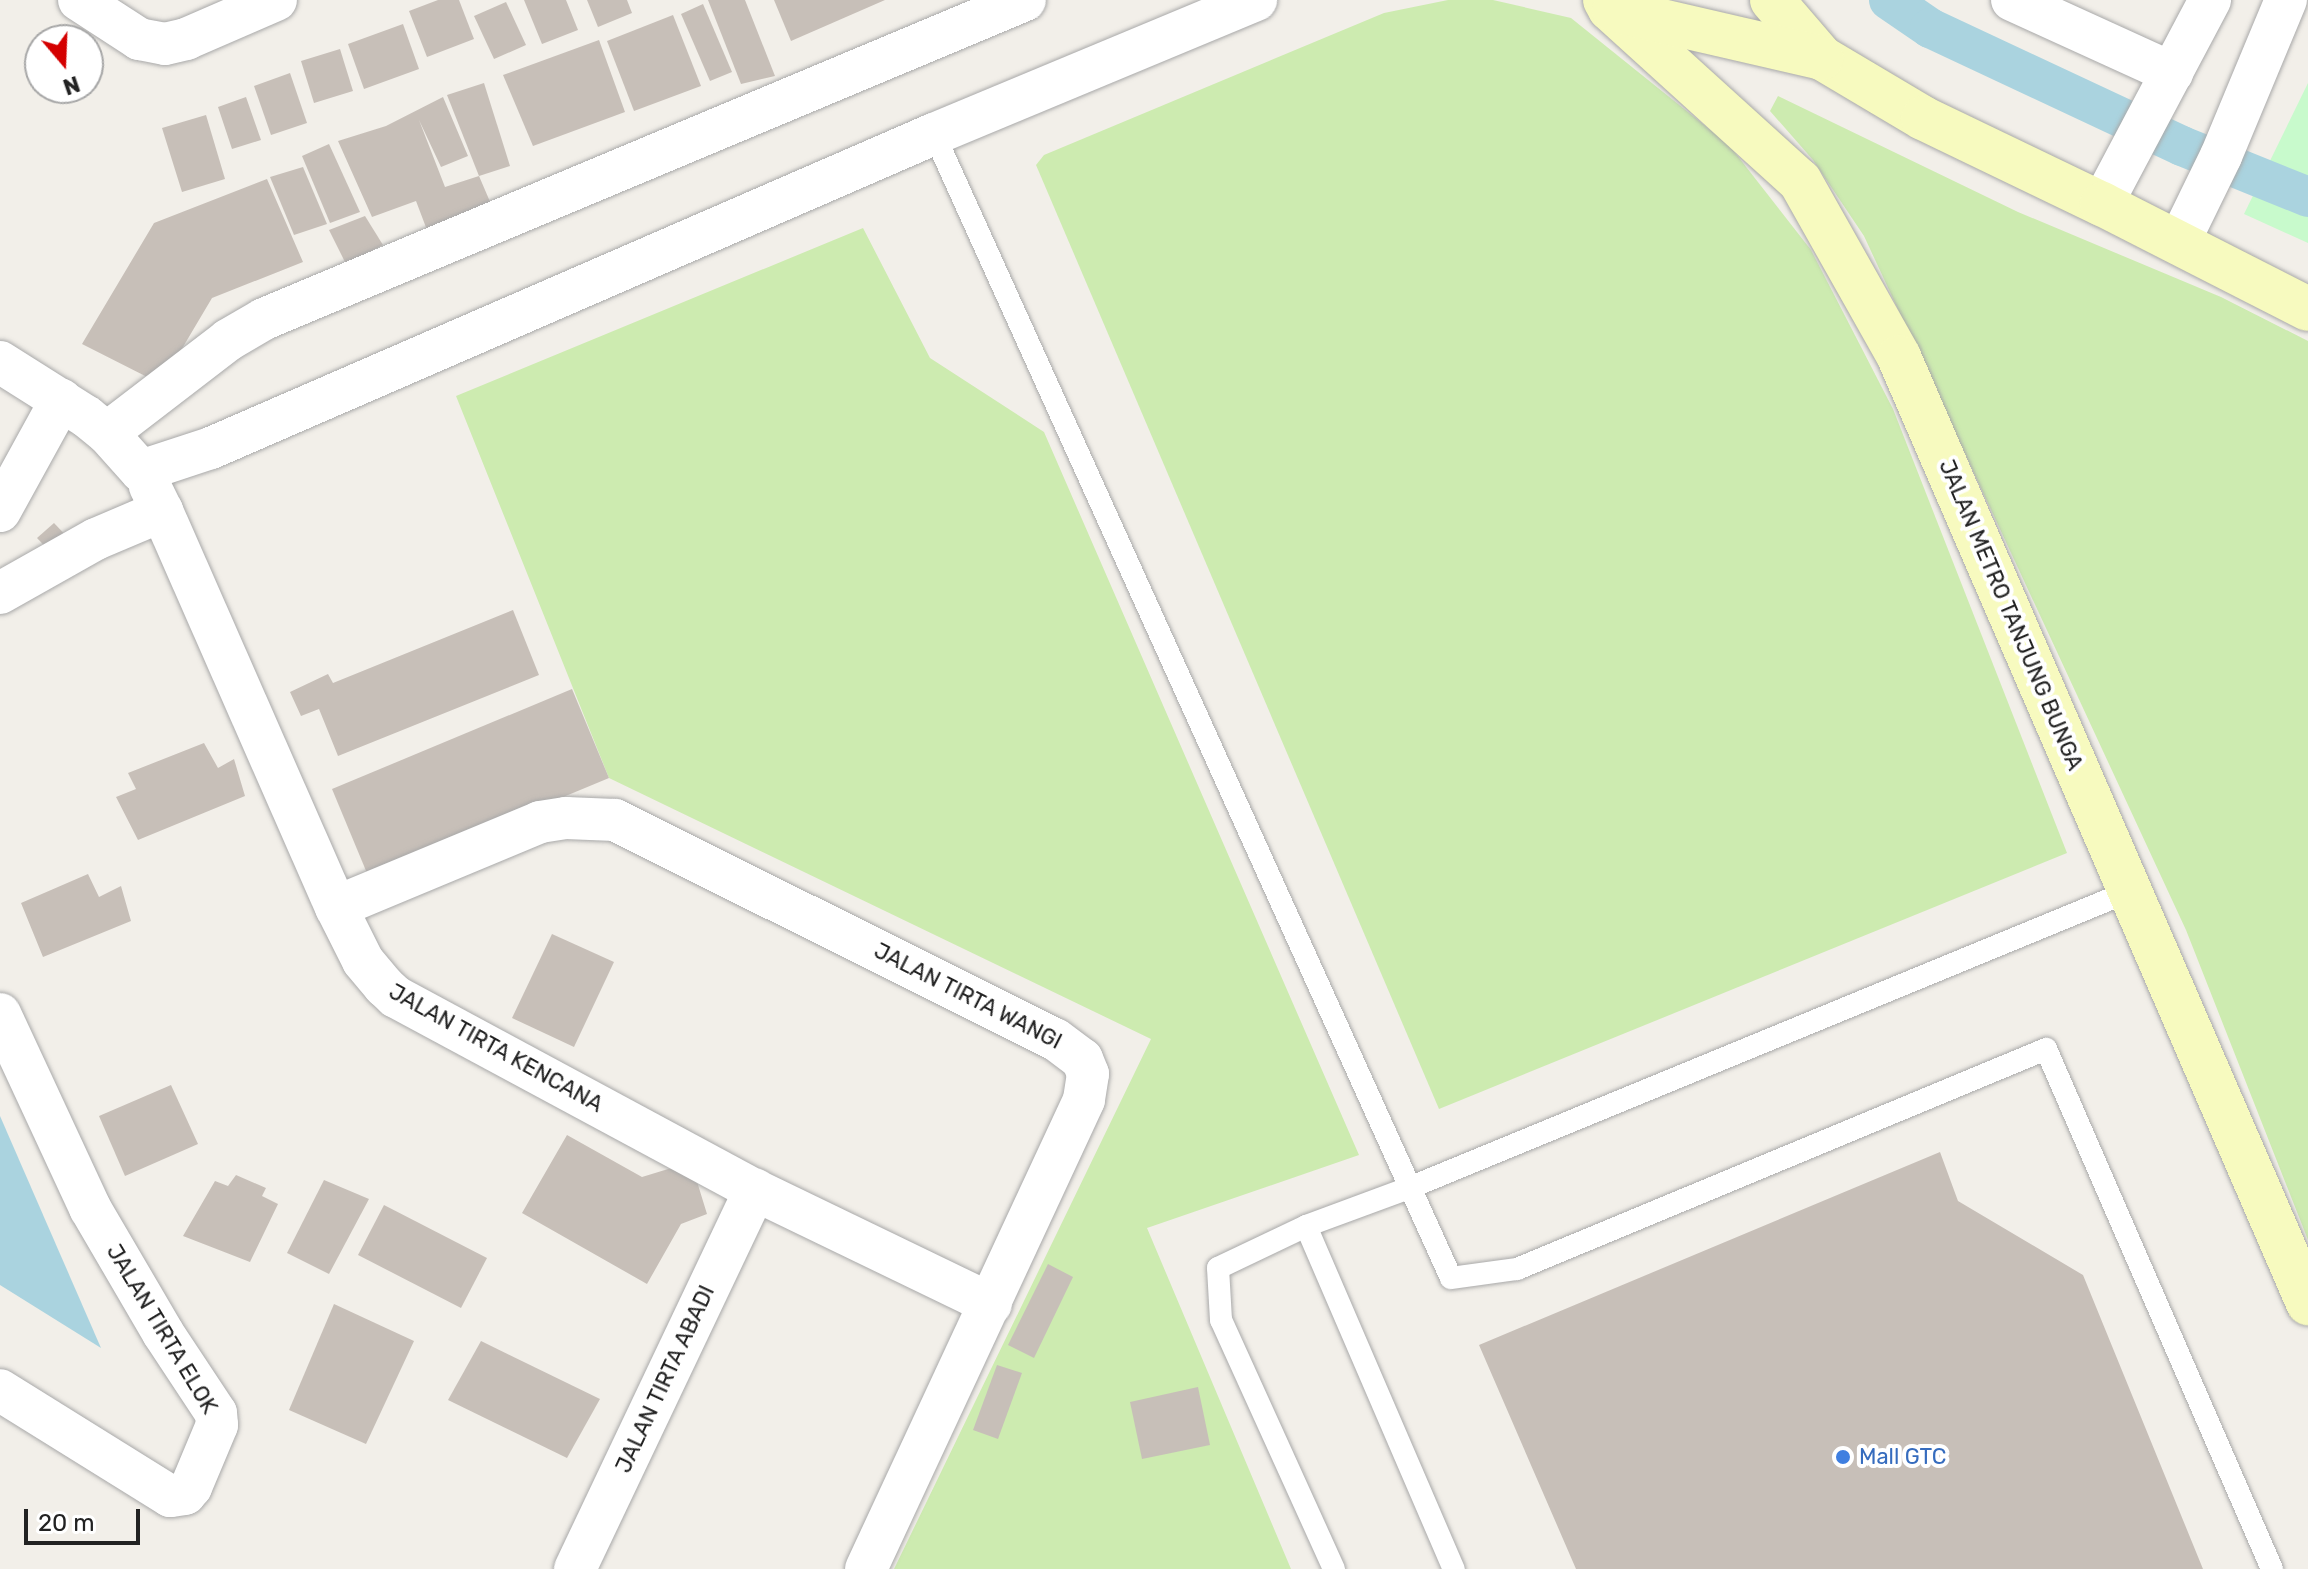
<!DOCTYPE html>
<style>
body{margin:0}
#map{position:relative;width:2308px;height:1569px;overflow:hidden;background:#f2efe9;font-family:Rubik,sans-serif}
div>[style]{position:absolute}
.grass>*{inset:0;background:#cdebb0}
.park>*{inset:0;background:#c8facc}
.water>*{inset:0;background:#aad3df}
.canal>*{height:40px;margin:-20px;padding:0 20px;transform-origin:20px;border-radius:20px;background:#aad3df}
.building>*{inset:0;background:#c7bfb8}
.roads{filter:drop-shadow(0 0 2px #a9a9a9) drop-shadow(0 0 2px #a9a9a9)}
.lane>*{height:22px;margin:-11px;padding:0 11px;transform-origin:11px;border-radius:11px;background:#fff}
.street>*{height:42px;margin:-21px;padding:0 21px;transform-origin:21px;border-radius:21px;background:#fff}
.secondary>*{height:44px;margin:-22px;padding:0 22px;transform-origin:22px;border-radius:22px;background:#f7fabf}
.dots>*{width:22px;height:22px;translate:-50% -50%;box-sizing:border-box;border:4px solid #fff;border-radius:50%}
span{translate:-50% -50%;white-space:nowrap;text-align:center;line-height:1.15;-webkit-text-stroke:8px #fff;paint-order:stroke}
.street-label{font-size:22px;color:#222}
.shop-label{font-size:22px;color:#366cbe}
.left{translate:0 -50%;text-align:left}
.north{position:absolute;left:24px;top:24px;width:80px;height:80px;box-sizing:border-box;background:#fff;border:2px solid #a7a7a7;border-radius:50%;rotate:161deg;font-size:22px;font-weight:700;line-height:32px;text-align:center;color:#222}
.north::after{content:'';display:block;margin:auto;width:28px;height:36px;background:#d40000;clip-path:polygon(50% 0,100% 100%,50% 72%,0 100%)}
.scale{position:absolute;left:24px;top:1509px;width:116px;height:36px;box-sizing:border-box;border:4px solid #222;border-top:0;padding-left:10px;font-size:24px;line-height:28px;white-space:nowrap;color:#222;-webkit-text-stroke:6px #fff;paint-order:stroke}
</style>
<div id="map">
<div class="grass">
<i style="clip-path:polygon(1448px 0,1493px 0,1571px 18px,1729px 145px,1811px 250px,1893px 409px,2067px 853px,1439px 1109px,1036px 165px,1044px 155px,1384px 13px)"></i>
<i style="clip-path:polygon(1778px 96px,2018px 212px,2221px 297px,2308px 341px,2308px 1240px,2186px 930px,1864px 236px,1813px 160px,1770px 111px)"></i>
<i style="clip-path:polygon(863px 228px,930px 358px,1044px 432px,1359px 1155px,1147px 1228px,1291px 1569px,894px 1569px,1151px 1039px,609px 778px,456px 396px)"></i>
</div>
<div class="park">
<i style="clip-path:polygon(2308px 83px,2308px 243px,2244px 214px)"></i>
</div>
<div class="water">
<i style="clip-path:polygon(0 1116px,101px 1348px,0 1285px)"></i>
</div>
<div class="canal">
<i style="left:1889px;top:0;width:50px;rotate:34.3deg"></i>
<i style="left:1930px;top:28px;width:278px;rotate:25.1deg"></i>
<i style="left:2182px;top:146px;width:136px;rotate:22deg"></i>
</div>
<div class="building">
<i style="clip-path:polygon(438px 0,459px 0,474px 39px,427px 57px,409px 11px)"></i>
<i style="clip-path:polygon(524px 0,566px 0,578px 30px,542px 44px)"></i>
<i style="clip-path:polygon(587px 0,627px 0,632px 13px,598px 27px)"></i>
<i style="clip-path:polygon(708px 0,745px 0,775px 76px,741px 84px)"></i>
<i style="clip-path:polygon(774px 0,885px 0,791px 41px)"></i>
<i style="clip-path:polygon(506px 2px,526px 45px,494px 59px,474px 16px)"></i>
<i style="clip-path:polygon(703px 4px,732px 72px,710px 81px,681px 14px)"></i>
<i style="clip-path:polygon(673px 15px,701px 86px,634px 111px,607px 41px)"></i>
<i style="clip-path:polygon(403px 24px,419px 69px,364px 89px,348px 44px)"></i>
<i style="clip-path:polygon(599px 40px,625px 112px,533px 146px,503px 75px)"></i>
<i style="clip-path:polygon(340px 49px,353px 91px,314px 103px,301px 61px)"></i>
<i style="clip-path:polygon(290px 73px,307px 123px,271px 135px,254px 86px)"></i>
<i style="clip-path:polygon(484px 83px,510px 166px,479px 176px,447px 95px)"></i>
<i style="clip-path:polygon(246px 97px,261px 140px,232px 149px,218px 107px)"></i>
<i style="clip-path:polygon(443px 97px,468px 156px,441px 167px,419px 120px,445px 187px,479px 176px,491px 204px,427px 230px,416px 201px,372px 217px,338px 141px,386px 126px)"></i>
<i style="clip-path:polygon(206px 115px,225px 179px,182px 192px,162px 128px)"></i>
<i style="clip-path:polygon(329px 144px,360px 212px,330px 223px,302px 156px)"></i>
<i style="clip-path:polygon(303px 167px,327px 224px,294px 235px,270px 177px)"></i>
<i style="clip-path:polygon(267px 179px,303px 262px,212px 298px,161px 384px,82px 344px,154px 223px)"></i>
<i style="clip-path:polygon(365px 216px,383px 245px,346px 264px,329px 230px)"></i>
<i style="clip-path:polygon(54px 523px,74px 544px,57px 559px,37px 538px)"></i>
<i style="clip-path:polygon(513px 610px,539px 675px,338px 756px,319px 709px,301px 716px,290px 692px,328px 674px,333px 683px)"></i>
<i style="clip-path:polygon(572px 689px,609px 778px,369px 878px,332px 789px)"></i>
<i style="clip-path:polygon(204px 743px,218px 768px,234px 759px,245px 796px,138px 840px,116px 797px,136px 789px,128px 773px)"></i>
<i style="clip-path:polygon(88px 874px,99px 897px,121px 886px,131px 921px,43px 957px,21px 903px)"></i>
<i style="clip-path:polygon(552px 934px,614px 962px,574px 1047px,512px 1018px)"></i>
<i style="clip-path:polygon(171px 1085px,198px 1144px,125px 1176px,99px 1116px)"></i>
<i style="clip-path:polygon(567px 1135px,642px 1177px,691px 1162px,707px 1214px,681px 1224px,647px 1284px,522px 1213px)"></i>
<i style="clip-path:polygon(1940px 1152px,1958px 1201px,2083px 1275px,2203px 1569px,1576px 1569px,1479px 1345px)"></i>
<i style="clip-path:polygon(236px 1175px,266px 1188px,262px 1196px,278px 1204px,250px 1262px,183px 1236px,215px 1181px,228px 1186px)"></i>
<i style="clip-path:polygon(324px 1180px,369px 1199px,329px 1274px,287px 1253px)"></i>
<i style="clip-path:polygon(384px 1205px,487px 1258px,461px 1308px,358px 1255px)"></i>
<i style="clip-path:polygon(1048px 1264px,1073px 1277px,1034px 1358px,1008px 1345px)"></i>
<i style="clip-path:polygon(334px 1304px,414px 1341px,366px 1444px,289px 1410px)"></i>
<i style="clip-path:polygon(481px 1341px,600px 1399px,567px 1458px,448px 1400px)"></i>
<i style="clip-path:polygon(997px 1365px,1022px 1373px,998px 1439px,973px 1430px)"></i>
<i style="clip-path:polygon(1198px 1387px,1210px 1445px,1142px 1459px,1130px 1402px)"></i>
</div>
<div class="roads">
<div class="lane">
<i style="left:934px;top:134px;width:1255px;rotate:65.68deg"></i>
<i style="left:1451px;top:1278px;width:67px;rotate:-7.8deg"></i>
<i style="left:1517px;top:1269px;width:573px;rotate:-22.58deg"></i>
<i style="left:2046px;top:1049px;width:567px;rotate:66.51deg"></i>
<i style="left:1306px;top:1226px;width:374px;rotate:66.7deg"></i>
<i style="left:1334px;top:1569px;width:273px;rotate:-114.4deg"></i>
<i style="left:1221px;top:1320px;width:52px;rotate:-93.3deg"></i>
<i style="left:1218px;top:1268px;width:98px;rotate:-25.5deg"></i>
<i style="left:1306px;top:1226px;width:110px;rotate:-20.3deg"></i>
<i style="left:1409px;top:1188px;width:780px;rotate:-22.39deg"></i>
</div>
<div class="street">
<i style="left:79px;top:0;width:72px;rotate:33deg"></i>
<i style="left:139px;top:39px;width:26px;rotate:11deg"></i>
<i style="left:165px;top:44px;width:22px;rotate:-13deg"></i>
<i style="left:186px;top:39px;width:98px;rotate:-23.4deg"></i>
<i style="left:2012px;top:0;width:176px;rotate:24.5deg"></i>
<i style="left:2102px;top:204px;width:231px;rotate:-62.1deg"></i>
<i style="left:2179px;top:242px;width:96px;rotate:-64deg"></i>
<i style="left:2221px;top:156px;width:169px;rotate:-67.4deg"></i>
<i style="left:0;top:362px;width:103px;rotate:32.3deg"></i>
<i style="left:87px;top:417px;width:26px;rotate:39deg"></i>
<i style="left:107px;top:433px;width:51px;rotate:48.2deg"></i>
<i style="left:141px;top:471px;width:74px;rotate:-18.2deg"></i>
<i style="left:211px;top:448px;width:788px;rotate:-23.48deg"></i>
<i style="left:934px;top:134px;width:349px;rotate:-22.6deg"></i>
<i style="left:107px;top:433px;width:153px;rotate:-37.5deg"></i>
<i style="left:228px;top:340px;width:42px;rotate:-30.3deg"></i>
<i style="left:264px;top:319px;width:825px;rotate:-22.74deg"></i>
<i style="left:0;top:511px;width:127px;rotate:-61.2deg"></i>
<i style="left:162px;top:511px;width:433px;rotate:66.3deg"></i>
<i style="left:336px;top:907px;width:60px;rotate:63.4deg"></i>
<i style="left:363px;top:961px;width:33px;rotate:50deg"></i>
<i style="left:384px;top:986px;width:16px;rotate:43deg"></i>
<i style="left:396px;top:997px;width:408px;rotate:28.3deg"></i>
<i style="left:755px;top:1190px;width:262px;rotate:25.8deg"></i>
<i style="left:0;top:593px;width:110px;rotate:-29.4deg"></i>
<i style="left:96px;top:539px;width:72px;rotate:-23deg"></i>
<i style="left:162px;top:511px;width:28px;rotate:-116deg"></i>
<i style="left:336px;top:907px;width:221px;rotate:-22.6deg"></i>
<i style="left:540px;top:822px;width:26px;rotate:-9deg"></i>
<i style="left:566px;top:818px;width:49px;rotate:2.3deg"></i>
<i style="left:615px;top:820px;width:491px;rotate:26.5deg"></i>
<i style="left:1055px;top:1039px;width:34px;rotate:37deg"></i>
<i style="left:1082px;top:1059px;width:16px;rotate:68deg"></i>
<i style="left:1088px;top:1074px;width:26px;rotate:99deg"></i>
<i style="left:1084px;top:1100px;width:517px;rotate:114.93deg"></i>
<i style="left:0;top:1014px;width:214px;rotate:65.1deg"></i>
<i style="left:90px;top:1208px;width:145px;rotate:59.7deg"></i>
<i style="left:163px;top:1333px;width:96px;rotate:56.5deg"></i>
<i style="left:216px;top:1413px;width:12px;rotate:85deg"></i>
<i style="left:217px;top:1425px;width:67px;rotate:112.8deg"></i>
<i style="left:191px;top:1487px;width:9px;rotate:131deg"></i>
<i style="left:185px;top:1494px;width:15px;rotate:172deg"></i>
<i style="left:170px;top:1496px;width:200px;rotate:-148.1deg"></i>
<i style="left:575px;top:1569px;width:420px;rotate:-64.6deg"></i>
</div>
<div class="secondary">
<i style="left:1605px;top:0;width:10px;rotate:61deg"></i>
<i style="left:1610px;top:9px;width:256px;rotate:42.2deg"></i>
<i style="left:1800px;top:181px;width:202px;rotate:60.6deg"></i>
<i style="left:1899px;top:357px;width:1031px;rotate:66.62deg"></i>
<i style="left:1772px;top:0;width:77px;rotate:49.2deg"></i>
<i style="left:1822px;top:58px;width:117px;rotate:30.7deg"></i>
<i style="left:1923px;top:118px;width:199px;rotate:25.7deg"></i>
<i style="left:2102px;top:204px;width:231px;rotate:27deg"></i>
<i style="left:1614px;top:10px;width:213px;rotate:13deg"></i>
</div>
</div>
<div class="dots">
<i style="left:1843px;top:1457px;background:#3f7fe0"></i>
</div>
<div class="street-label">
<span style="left:2011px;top:615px;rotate:67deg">JALAN METRO TANJUNG BUNGA</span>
<span style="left:968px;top:996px;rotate:27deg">JALAN TIRTA WANGI</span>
<span style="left:496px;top:1048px;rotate:29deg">JALAN TIRTA KENCANA</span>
<span style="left:162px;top:1329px;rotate:59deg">JALAN TIRTA ELOK</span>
<span style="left:665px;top:1379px;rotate:-65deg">JALAN TIRTA ABADI</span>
</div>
<div class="shop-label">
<span class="left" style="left:1859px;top:1457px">Mall GTC</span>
</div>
<div class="north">N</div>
<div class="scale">20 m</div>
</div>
